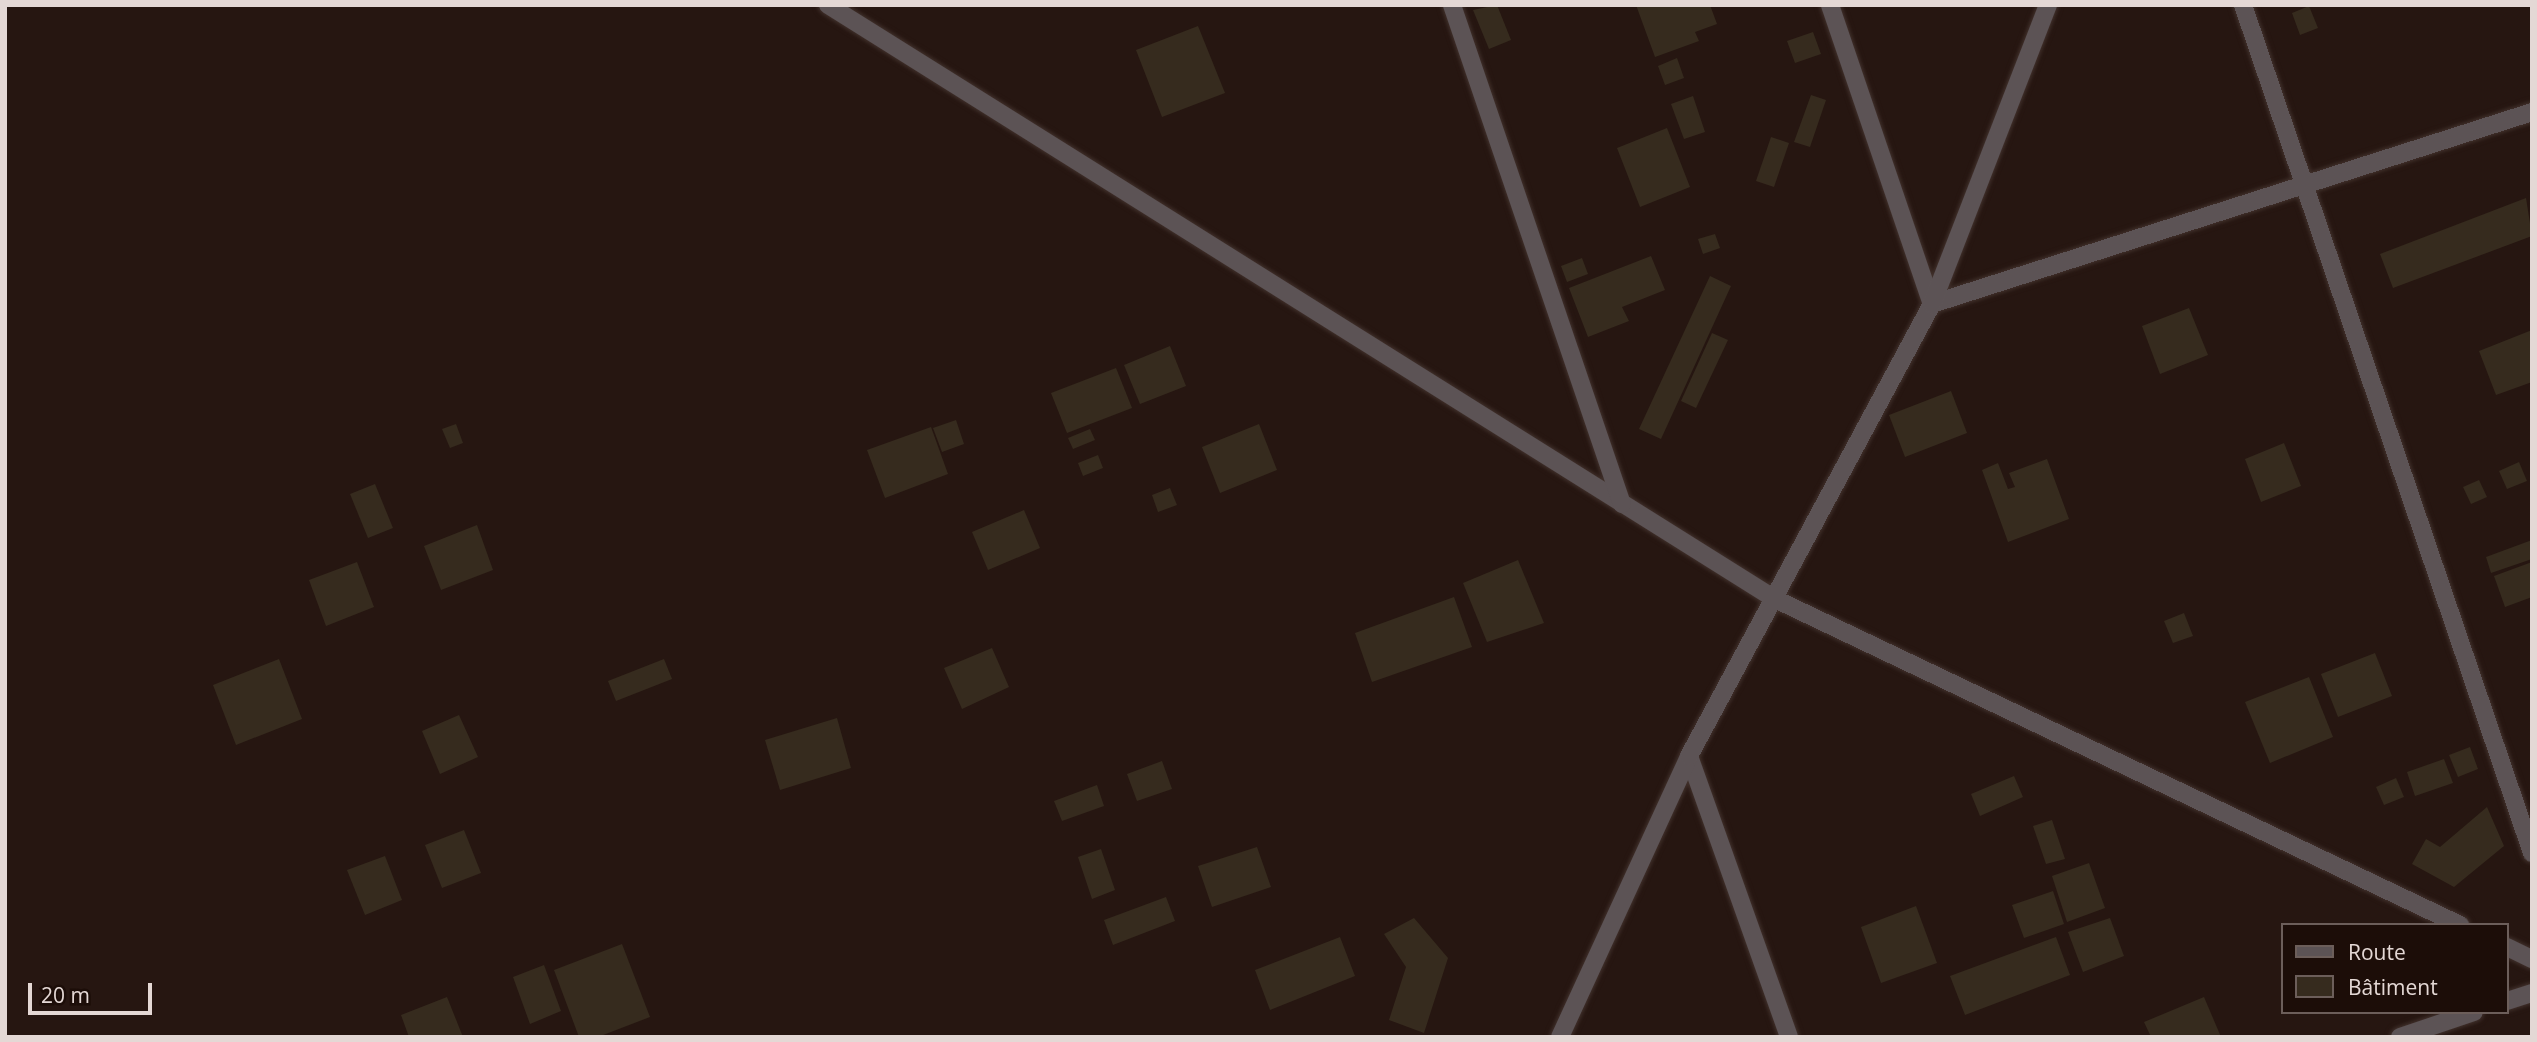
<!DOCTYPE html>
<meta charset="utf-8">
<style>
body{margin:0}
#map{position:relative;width:2537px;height:1042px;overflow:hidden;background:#261611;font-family:"Open Sans",sans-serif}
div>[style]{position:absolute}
.building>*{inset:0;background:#362b1e}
.roads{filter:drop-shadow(0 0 2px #41312c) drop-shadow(0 0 2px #41312c)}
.minor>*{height:18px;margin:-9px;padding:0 9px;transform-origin:9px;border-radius:9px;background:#5c5355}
span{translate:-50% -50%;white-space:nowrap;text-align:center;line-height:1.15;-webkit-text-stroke:6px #1c0d08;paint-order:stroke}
.frame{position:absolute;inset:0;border:7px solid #e4d8d5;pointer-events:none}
.legend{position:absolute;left:2281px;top:923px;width:228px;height:91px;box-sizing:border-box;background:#1c0d08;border:2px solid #6c5e5a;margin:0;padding:9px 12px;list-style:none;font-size:21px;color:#e4d8d5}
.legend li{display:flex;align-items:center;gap:14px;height:35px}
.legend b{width:35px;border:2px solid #6c5e5a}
.scale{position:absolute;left:28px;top:983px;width:124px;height:32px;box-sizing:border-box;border:4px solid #e4d8d5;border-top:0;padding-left:9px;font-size:21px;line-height:24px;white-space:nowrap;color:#e4d8d5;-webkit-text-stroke:5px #1c0d08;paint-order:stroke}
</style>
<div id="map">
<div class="building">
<i style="clip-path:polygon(1497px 5px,1511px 40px,1489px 49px,1473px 10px)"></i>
<i style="clip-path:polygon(1636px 5px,1710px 5px,1717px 24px,1695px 32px,1699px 41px,1655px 57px)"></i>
<i style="clip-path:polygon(2309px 6px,2318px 28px,2300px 35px,2292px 13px)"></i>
<i style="clip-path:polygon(1198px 26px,1225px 93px,1162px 117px,1136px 50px)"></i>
<i style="clip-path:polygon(1813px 32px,1821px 54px,1795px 63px,1787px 41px)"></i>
<i style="clip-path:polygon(1677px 58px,1684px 78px,1665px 85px,1658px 66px)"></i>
<i style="clip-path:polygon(1811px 95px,1826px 100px,1810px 147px,1794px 142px)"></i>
<i style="clip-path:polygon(1693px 96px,1705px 132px,1684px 139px,1671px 104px)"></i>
<i style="clip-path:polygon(1667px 128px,1690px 187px,1640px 207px,1617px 148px)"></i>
<i style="clip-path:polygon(1771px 137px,1789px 143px,1774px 187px,1756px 181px)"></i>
<i style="clip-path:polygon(2526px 198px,2532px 236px,2393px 288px,2380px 254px)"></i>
<i style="clip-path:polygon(1715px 234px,1720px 248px,1703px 254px,1698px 239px)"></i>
<i style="clip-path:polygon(1651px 256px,1665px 290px,1622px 307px,1629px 321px,1588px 337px,1569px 288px)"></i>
<i style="clip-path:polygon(1582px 258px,1588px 274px,1567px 282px,1561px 266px)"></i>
<i style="clip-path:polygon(1710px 276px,1731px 286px,1661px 439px,1639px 429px)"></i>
<i style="clip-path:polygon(2189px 308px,2208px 355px,2160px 374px,2142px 326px)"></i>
<i style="clip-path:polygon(2532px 330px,2532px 382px,2496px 395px,2479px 351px)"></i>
<i style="clip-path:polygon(1712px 333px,1728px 340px,1696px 408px,1681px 401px)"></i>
<i style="clip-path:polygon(1170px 346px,1186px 386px,1140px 404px,1124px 365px)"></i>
<i style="clip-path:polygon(1116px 368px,1132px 408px,1067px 433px,1051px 393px)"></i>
<i style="clip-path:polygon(1951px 391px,1967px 433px,1905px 457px,1889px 415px)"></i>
<i style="clip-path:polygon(956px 420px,964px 444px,942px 452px,933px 428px)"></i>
<i style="clip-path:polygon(456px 424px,463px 443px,450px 448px,442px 429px)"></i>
<i style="clip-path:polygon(1259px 424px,1277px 470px,1220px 493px,1202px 447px)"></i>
<i style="clip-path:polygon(931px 427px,948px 474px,885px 498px,867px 450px)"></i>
<i style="clip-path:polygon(1090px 429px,1095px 440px,1073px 449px,1068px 438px)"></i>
<i style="clip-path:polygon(2284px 443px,2301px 486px,2261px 502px,2245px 459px)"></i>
<i style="clip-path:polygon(1098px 455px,1103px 468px,1083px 476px,1078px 463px)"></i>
<i style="clip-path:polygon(2047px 459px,2069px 519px,2008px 542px,1982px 470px,1998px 463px,2008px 489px,2015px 487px,2009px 473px)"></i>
<i style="clip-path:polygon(2519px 462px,2527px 481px,2507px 489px,2499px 471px)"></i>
<i style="clip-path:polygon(2479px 480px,2487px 497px,2471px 504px,2463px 487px)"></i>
<i style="clip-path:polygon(375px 484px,393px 528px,368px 538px,350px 494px)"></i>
<i style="clip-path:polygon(1170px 488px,1177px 505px,1158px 512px,1152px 495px)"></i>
<i style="clip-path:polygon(1024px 510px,1040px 548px,988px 570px,972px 532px)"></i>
<i style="clip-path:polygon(477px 525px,493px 570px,441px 590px,424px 546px)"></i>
<i style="clip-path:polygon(2532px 540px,2532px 559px,2491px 573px,2486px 557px)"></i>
<i style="clip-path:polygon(1518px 560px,1544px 623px,1487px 642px,1463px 583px)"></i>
<i style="clip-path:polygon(357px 562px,374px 607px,326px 626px,309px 580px)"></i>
<i style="clip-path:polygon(2532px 562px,2532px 597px,2505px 607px,2494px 576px)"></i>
<i style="clip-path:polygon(1454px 597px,1472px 647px,1372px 682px,1355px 633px)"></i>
<i style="clip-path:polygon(2184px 613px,2193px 636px,2173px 643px,2164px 621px)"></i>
<i style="clip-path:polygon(992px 648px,1009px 687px,962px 709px,944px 668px)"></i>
<i style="clip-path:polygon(2375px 653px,2392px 696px,2338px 717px,2321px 674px)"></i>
<i style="clip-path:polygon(279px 659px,302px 719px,236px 745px,213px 685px)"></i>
<i style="clip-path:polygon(664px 659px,672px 679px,616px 701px,608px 681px)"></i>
<i style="clip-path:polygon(2309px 677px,2333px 737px,2270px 763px,2245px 702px)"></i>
<i style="clip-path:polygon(459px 715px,478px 757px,440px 774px,422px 731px)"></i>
<i style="clip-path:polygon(837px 718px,851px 768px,780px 790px,765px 740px)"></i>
<i style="clip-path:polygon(2470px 747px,2478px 769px,2458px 777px,2449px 755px)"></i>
<i style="clip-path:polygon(2444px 759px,2453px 783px,2415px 796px,2407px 772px)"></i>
<i style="clip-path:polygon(1162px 761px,1172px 789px,1137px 801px,1127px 774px)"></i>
<i style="clip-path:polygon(2014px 776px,2023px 797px,1980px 816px,1971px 794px)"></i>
<i style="clip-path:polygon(2396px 778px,2404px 797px,2384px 805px,2376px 787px)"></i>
<i style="clip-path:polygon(1097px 785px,1104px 806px,1062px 821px,1054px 801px)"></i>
<i style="clip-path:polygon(2487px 807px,2504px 846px,2454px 887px,2412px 864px,2426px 839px,2440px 847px)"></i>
<i style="clip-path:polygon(2052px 820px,2065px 859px,2046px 864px,2033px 826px)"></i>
<i style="clip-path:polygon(464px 830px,481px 873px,442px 888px,425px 845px)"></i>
<i style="clip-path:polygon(1257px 847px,1271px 887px,1212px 907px,1198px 866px)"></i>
<i style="clip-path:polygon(1101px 849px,1115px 890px,1092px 899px,1078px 857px)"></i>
<i style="clip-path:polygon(385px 856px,402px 900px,365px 915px,347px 870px)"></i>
<i style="clip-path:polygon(2089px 863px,2105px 908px,2067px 922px,2052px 876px)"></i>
<i style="clip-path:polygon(2053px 891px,2064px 924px,2024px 938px,2012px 905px)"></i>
<i style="clip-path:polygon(1166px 897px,1175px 921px,1113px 945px,1104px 920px)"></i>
<i style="clip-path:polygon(1916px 906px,1937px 963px,1881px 983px,1861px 927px)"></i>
<i style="clip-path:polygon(1414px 918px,1448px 958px,1424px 1033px,1389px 1020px,1406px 967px,1384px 934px)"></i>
<i style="clip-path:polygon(2110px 918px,2124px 956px,2083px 972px,2068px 932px)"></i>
<i style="clip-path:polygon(1340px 937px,1355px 976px,1270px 1010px,1255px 970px)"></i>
<i style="clip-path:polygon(2056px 937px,2070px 975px,1965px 1015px,1950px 976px)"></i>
<i style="clip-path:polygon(622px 944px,650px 1017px,598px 1037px,579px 1037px,554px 970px)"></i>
<i style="clip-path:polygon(544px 965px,561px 1011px,530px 1024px,513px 977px)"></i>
<i style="clip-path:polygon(447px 997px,463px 1037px,409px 1037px,401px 1015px)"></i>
<i style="clip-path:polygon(2204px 997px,2221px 1037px,2151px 1037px,2144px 1022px)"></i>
</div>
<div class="roads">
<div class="minor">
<i style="left:828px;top:5px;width:1118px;rotate:32.1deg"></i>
<i style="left:1775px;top:599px;width:759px;rotate:25.45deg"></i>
<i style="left:1452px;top:5px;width:527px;rotate:71.19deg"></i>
<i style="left:1830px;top:5px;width:316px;rotate:71.2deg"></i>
<i style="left:1932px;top:304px;width:630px;rotate:-17.74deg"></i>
<i style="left:2243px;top:5px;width:896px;rotate:71.18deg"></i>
<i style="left:1689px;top:756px;width:298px;rotate:70.4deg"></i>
<i style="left:2507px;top:947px;width:28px;rotate:26deg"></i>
<i style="left:2507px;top:1001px;width:26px;rotate:-18deg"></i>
<i style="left:1560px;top:1037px;width:309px;rotate:-65.3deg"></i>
<i style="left:1689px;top:756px;width:513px;rotate:-61.74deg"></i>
<i style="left:1932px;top:304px;width:321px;rotate:-68.8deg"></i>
<i style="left:2400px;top:1037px;width:78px;rotate:-18.7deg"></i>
</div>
</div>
<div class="frame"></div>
<ul class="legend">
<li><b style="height:9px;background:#5c5355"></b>Route</li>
<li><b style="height:19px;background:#362b1e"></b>Bâtiment</li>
</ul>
<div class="scale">20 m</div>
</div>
